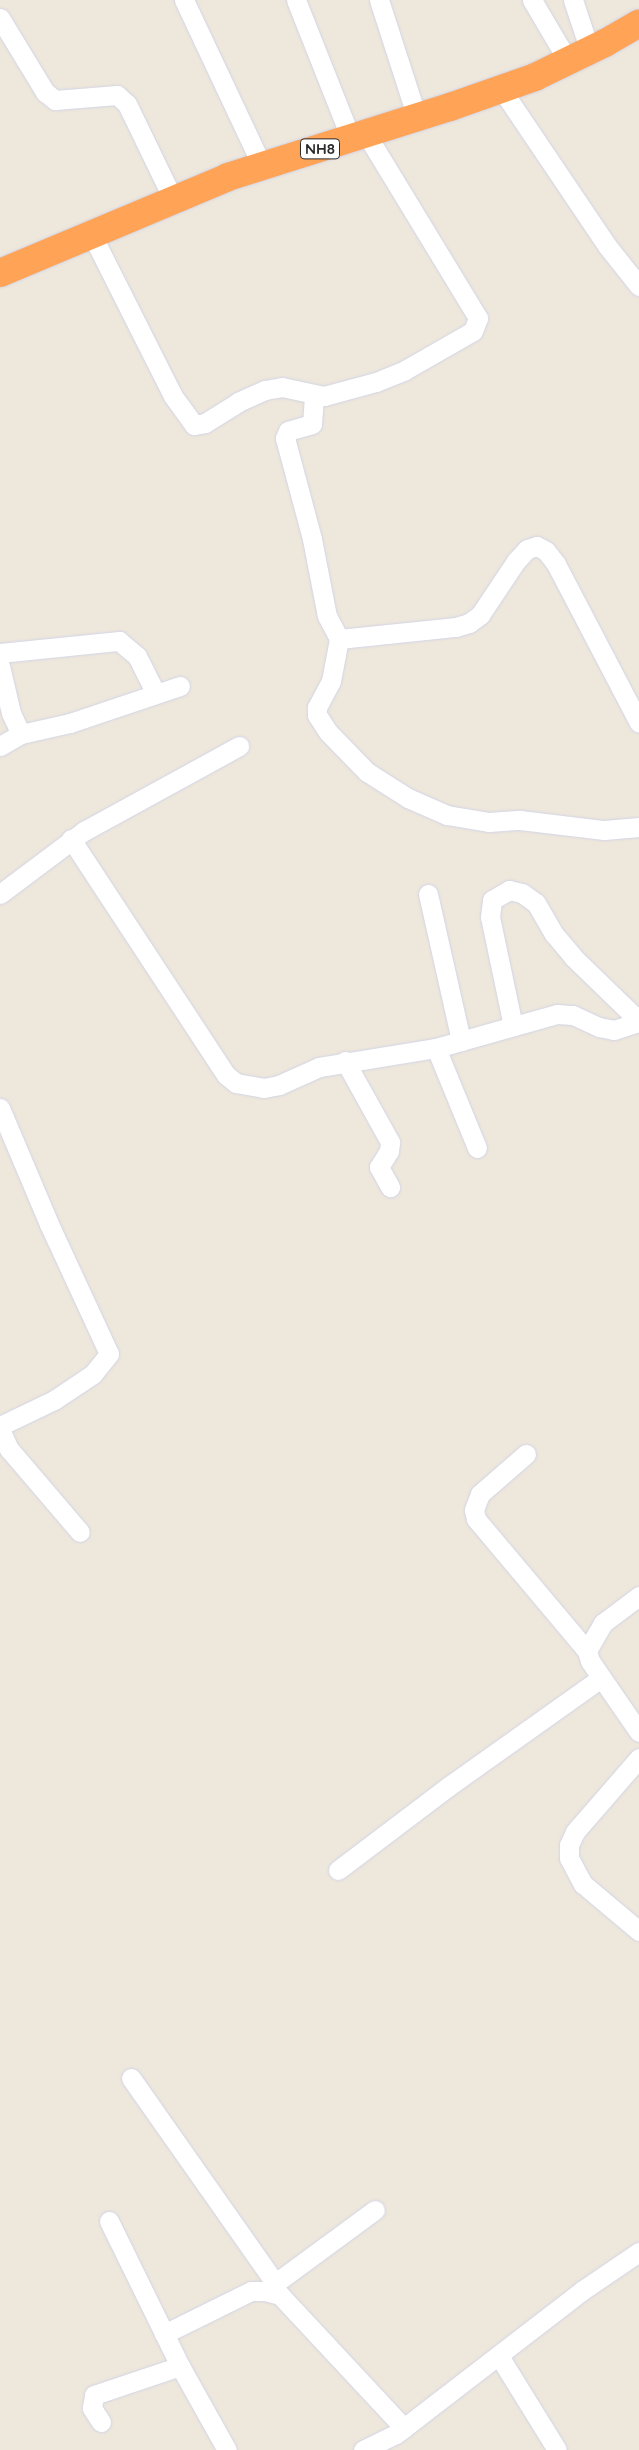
<!DOCTYPE html>
<style>
body{margin:0}
#map{position:relative;width:639px;height:2450px;overflow:hidden;background:#eee7dc;font-family:Quicksand,sans-serif}
div>[style]{position:absolute}
.roads{filter:drop-shadow(0 0 1px #d1d4e5) drop-shadow(0 0 1px #d1d4e5)}
.minor>*{height:19px;margin:-9.5px;padding:0 9.5px;transform-origin:9.5px;border-radius:9.5px;background:#fff}
.highway>*{height:28px;margin:-14px;padding:0 14px;transform-origin:14px;border-radius:14px;background:#ffa356}
span{translate:-50% -50%;white-space:nowrap;text-align:center;line-height:1.15;-webkit-text-stroke:5px #fff;paint-order:stroke}
.shield-label span{padding:1px 4px;background:#fff;border:1px solid;border-radius:4px;-webkit-text-stroke-width:0}
.shield-label{font-size:15px;color:#2b2b2b;font-weight:700}
</style>
<div id="map">
<div class="roads">
<div class="minor">
<i style="left:184px;top:0;width:183px;rotate:64.8deg"></i>
<i style="left:296px;top:0;width:149px;rotate:68.4deg"></i>
<i style="left:379px;top:0;width:124px;rotate:72.1deg"></i>
<i style="left:532px;top:0;width:71px;rotate:59.5deg"></i>
<i style="left:573px;top:0;width:54px;rotate:71.6deg"></i>
<i style="left:0;top:18px;width:87px;rotate:58.7deg"></i>
<i style="left:45px;top:92px;width:13px;rotate:39deg"></i>
<i style="left:55px;top:100px;width:62px;rotate:-4.6deg"></i>
<i style="left:117px;top:95px;width:13px;rotate:42deg"></i>
<i style="left:127px;top:104px;width:106px;rotate:64.2deg"></i>
<i style="left:502px;top:90px;width:189px;rotate:56deg"></i>
<i style="left:608px;top:247px;width:50px;rotate:51.5deg"></i>
<i style="left:92px;top:235px;width:180px;rotate:63.3deg"></i>
<i style="left:173px;top:396px;width:36px;rotate:54deg"></i>
<i style="left:194px;top:425px;width:11px;rotate:-10deg"></i>
<i style="left:205px;top:423px;width:39px;rotate:-32deg"></i>
<i style="left:238px;top:402px;width:30px;rotate:-24deg"></i>
<i style="left:265px;top:390px;width:17px;rotate:-10deg"></i>
<i style="left:282px;top:387px;width:43px;rotate:12.1deg"></i>
<i style="left:324px;top:396px;width:54px;rotate:-15.1deg"></i>
<i style="left:376px;top:382px;width:31px;rotate:-22deg"></i>
<i style="left:405px;top:370px;width:78px;rotate:-29.8deg"></i>
<i style="left:473px;top:331px;width:14px;rotate:-69deg"></i>
<i style="left:478px;top:318px;width:215px;rotate:-121.3deg"></i>
<i style="left:314px;top:396px;width:28px;rotate:94deg"></i>
<i style="left:312px;top:424px;width:25px;rotate:164deg"></i>
<i style="left:288px;top:431px;width:8px;rotate:113deg"></i>
<i style="left:285px;top:438px;width:105px;rotate:75deg"></i>
<i style="left:312px;top:539px;width:78px;rotate:79deg"></i>
<i style="left:327px;top:616px;width:26px;rotate:62deg"></i>
<i style="left:339px;top:639px;width:118px;rotate:-5.9deg"></i>
<i style="left:456px;top:627px;width:14px;rotate:-17deg"></i>
<i style="left:469px;top:623px;width:14px;rotate:-36deg"></i>
<i style="left:480px;top:615px;width:65px;rotate:-56.3deg"></i>
<i style="left:516px;top:561px;width:16px;rotate:-47deg"></i>
<i style="left:527px;top:549px;width:10px;rotate:-17deg"></i>
<i style="left:537px;top:546px;width:10px;rotate:29deg"></i>
<i style="left:546px;top:551px;width:16px;rotate:52deg"></i>
<i style="left:556px;top:564px;width:179px;rotate:62.4deg"></i>
<i style="left:339px;top:639px;width:43px;rotate:100.8deg"></i>
<i style="left:331px;top:681px;width:30px;rotate:118deg"></i>
<i style="left:317px;top:707px;width:8px;rotate:90deg"></i>
<i style="left:317px;top:715px;width:20px;rotate:57deg"></i>
<i style="left:328px;top:732px;width:56px;rotate:45.7deg"></i>
<i style="left:367px;top:772px;width:49px;rotate:32.4deg"></i>
<i style="left:408px;top:798px;width:43px;rotate:23.6deg"></i>
<i style="left:447px;top:815px;width:43px;rotate:9.5deg"></i>
<i style="left:489px;top:822px;width:31px;rotate:-4deg"></i>
<i style="left:520px;top:820px;width:85px;rotate:6.8deg"></i>
<i style="left:604px;top:830px;width:35px;rotate:-5deg"></i>
<i style="left:0;top:653px;width:120px;rotate:-5.8deg"></i>
<i style="left:119px;top:641px;width:23px;rotate:40deg"></i>
<i style="left:137px;top:656px;width:42px;rotate:63.4deg"></i>
<i style="left:0;top:666px;width:48px;rotate:76.8deg"></i>
<i style="left:11px;top:713px;width:23px;rotate:65deg"></i>
<i style="left:0;top:746px;width:24px;rotate:-30deg"></i>
<i style="left:21px;top:734px;width:50px;rotate:-12.7deg"></i>
<i style="left:70px;top:723px;width:116px;rotate:-18.6deg"></i>
<i style="left:71px;top:839px;width:282px;rotate:56.7deg"></i>
<i style="left:226px;top:1075px;width:13px;rotate:39deg"></i>
<i style="left:236px;top:1083px;width:28px;rotate:10deg"></i>
<i style="left:264px;top:1088px;width:15px;rotate:-11deg"></i>
<i style="left:279px;top:1085px;width:44px;rotate:-24.2deg"></i>
<i style="left:319px;top:1067px;width:119px;rotate:-9.2deg"></i>
<i style="left:436px;top:1048px;width:126px;rotate:-15.7deg"></i>
<i style="left:557px;top:1014px;width:16px;rotate:4deg"></i>
<i style="left:573px;top:1015px;width:29px;rotate:25deg"></i>
<i style="left:599px;top:1027px;width:15px;rotate:11deg"></i>
<i style="left:614px;top:1030px;width:26px;rotate:-18deg"></i>
<i style="left:0;top:894px;width:105px;rotate:-36.9deg"></i>
<i style="left:84px;top:831px;width:177px;rotate:-28.7deg"></i>
<i style="left:428px;top:894px;width:151px;rotate:77.3deg"></i>
<i style="left:513px;top:1026px;width:111px;rotate:-101.9deg"></i>
<i style="left:490px;top:917px;width:17px;rotate:-83deg"></i>
<i style="left:492px;top:900px;width:20px;rotate:-30deg"></i>
<i style="left:509px;top:890px;width:13px;rotate:13deg"></i>
<i style="left:522px;top:893px;width:17px;rotate:36deg"></i>
<i style="left:536px;top:903px;width:36px;rotate:60deg"></i>
<i style="left:554px;top:934px;width:30px;rotate:50deg"></i>
<i style="left:573px;top:957px;width:92px;rotate:44.1deg"></i>
<i style="left:436px;top:1048px;width:108px;rotate:67.7deg"></i>
<i style="left:345px;top:1061px;width:93px;rotate:60.9deg"></i>
<i style="left:390px;top:1142px;width:9px;rotate:96deg"></i>
<i style="left:389px;top:1151px;width:19px;rotate:122deg"></i>
<i style="left:379px;top:1167px;width:23px;rotate:61deg"></i>
<i style="left:0;top:1108px;width:126px;rotate:67.1deg"></i>
<i style="left:49px;top:1224px;width:143px;rotate:65.2deg"></i>
<i style="left:109px;top:1354px;width:26px;rotate:129deg"></i>
<i style="left:93px;top:1374px;width:47px;rotate:146.3deg"></i>
<i style="left:54px;top:1400px;width:60px;rotate:154.3deg"></i>
<i style="left:0;top:1429px;width:22px;rotate:66deg"></i>
<i style="left:9px;top:1449px;width:109px;rotate:49.5deg"></i>
<i style="left:526px;top:1454px;width:61px;rotate:139deg"></i>
<i style="left:480px;top:1494px;width:17px;rotate:111deg"></i>
<i style="left:474px;top:1510px;width:9px;rotate:77deg"></i>
<i style="left:476px;top:1519px;width:172px;rotate:49.9deg"></i>
<i style="left:639px;top:1596px;width:45px;rotate:143.1deg"></i>
<i style="left:603px;top:1623px;width:32px;rotate:120deg"></i>
<i style="left:587px;top:1651px;width:10px;rotate:73deg"></i>
<i style="left:590px;top:1661px;width:86px;rotate:55.4deg"></i>
<i style="left:639px;top:1758px;width:98px;rotate:130.9deg"></i>
<i style="left:575px;top:1832px;width:14px;rotate:115deg"></i>
<i style="left:569px;top:1845px;width:13px;rotate:90deg"></i>
<i style="left:569px;top:1858px;width:30px;rotate:62deg"></i>
<i style="left:583px;top:1884px;width:73px;rotate:40deg"></i>
<i style="left:338px;top:1870px;width:139px;rotate:-37.1deg"></i>
<i style="left:449px;top:1786px;width:186px;rotate:-35.4deg"></i>
<i style="left:131px;top:2078px;width:251px;rotate:54.9deg"></i>
<i style="left:109px;top:2221px;width:161px;rotate:63.9deg"></i>
<i style="left:180px;top:2366px;width:96px;rotate:60.8deg"></i>
<i style="left:266px;top:2290px;width:135px;rotate:-36.3deg"></i>
<i style="left:164px;top:2334px;width:97px;rotate:-26.3deg"></i>
<i style="left:251px;top:2291px;width:14px"></i>
<i style="left:265px;top:2291px;width:16px;rotate:15deg"></i>
<i style="left:280px;top:2295px;width:182px;rotate:47deg"></i>
<i style="left:499px;top:2356px;width:110px;rotate:58.3deg"></i>
<i style="left:101px;top:2422px;width:17px;rotate:-123deg"></i>
<i style="left:92px;top:2408px;width:13px;rotate:-81deg"></i>
<i style="left:94px;top:2395px;width:91px;rotate:-18.6deg"></i>
<i style="left:363px;top:2450px;width:37px;rotate:-26deg"></i>
<i style="left:396px;top:2434px;width:236px;rotate:-37.6deg"></i>
<i style="left:583px;top:2290px;width:68px;rotate:-34.2deg"></i>
</div>
<div class="highway">
<i style="left:0;top:273px;width:247px;rotate:-22.8deg"></i>
<i style="left:228px;top:177px;width:233px;rotate:-17.5deg"></i>
<i style="left:450px;top:107px;width:90px;rotate:-19.4deg"></i>
<i style="left:535px;top:77px;width:78px;rotate:-25.9deg"></i>
<i style="left:605px;top:43px;width:39px;rotate:-30deg"></i>
</div>
</div>
<div class="shield-label">
<span style="left:320px;top:149px">NH8</span>
</div>
</div>
